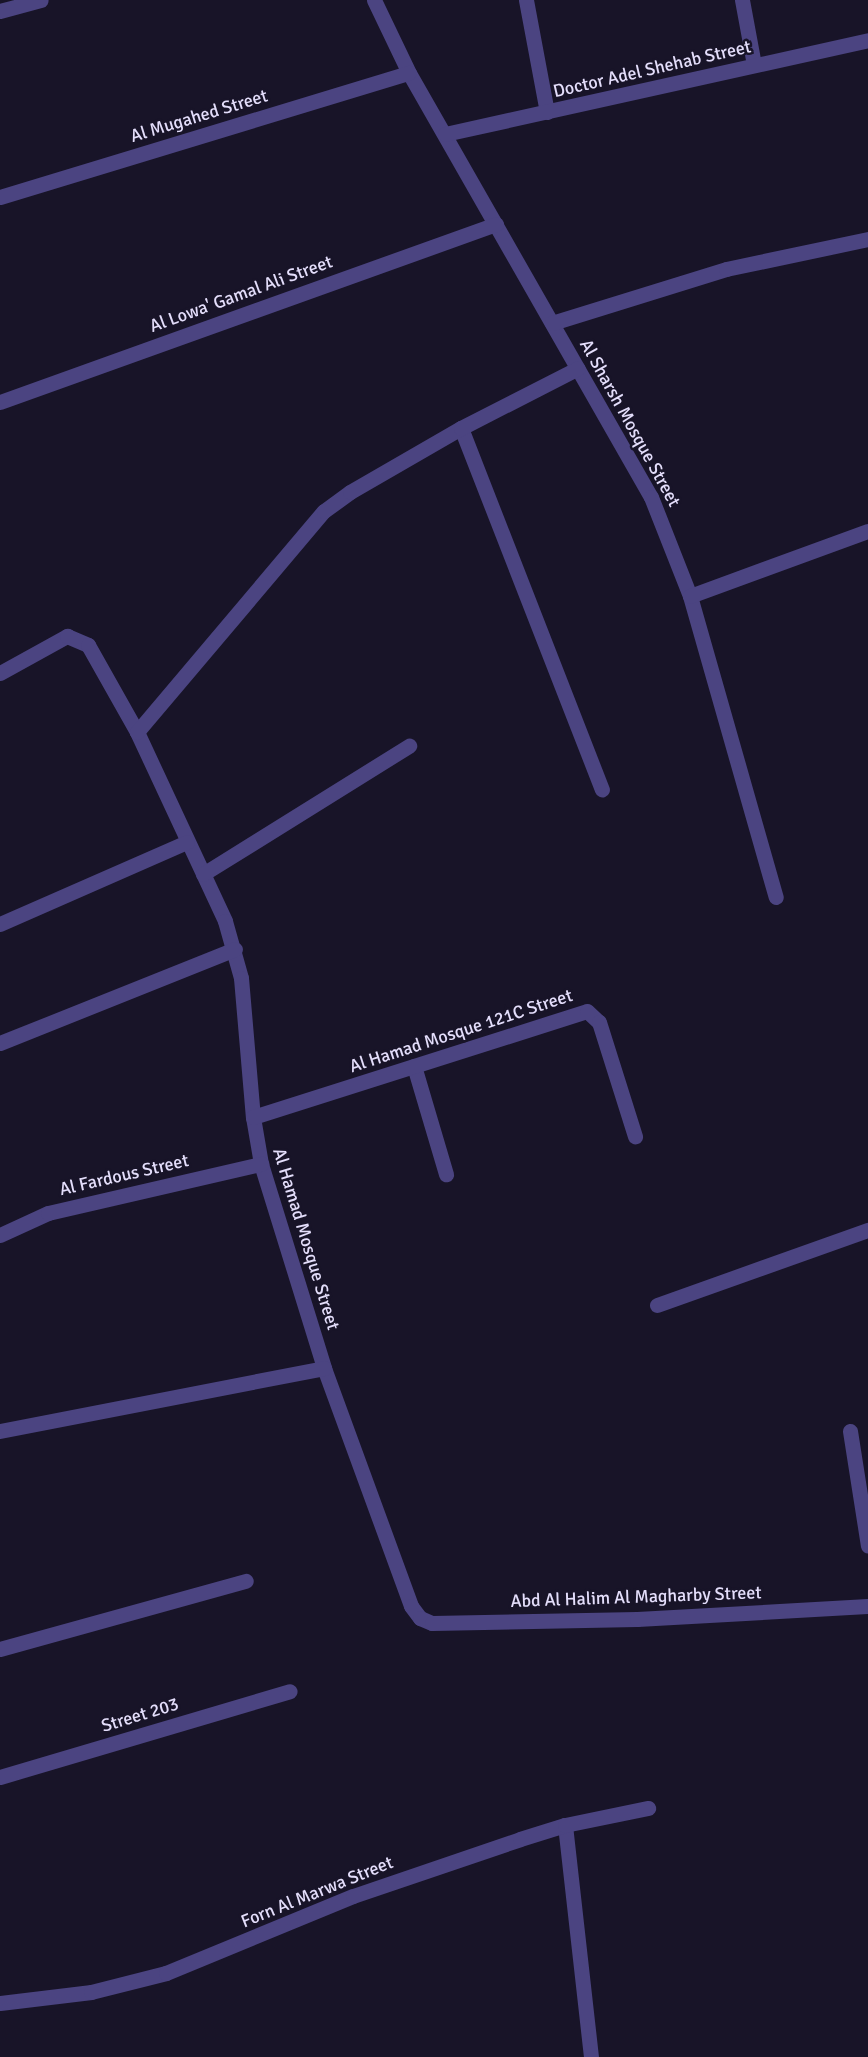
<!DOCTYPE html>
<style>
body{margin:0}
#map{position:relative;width:868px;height:2057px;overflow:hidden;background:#181428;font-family:Signika,sans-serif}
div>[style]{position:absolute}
.street>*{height:15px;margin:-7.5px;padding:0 7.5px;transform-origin:7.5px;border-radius:7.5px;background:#4b4481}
span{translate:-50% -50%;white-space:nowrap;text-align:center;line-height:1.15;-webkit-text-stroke:5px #181428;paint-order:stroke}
.street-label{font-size:18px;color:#e4defb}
</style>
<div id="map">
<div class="street">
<i style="left:374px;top:0;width:81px;rotate:64.4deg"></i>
<i style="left:409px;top:73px;width:488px;rotate:60.3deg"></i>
<i style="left:651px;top:497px;width:106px;rotate:68.5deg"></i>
<i style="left:690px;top:596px;width:313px;rotate:74.1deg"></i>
<i style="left:526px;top:0;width:114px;rotate:79.4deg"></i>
<i style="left:742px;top:0;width:66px;rotate:79.5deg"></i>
<i style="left:0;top:11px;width:42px;rotate:-15deg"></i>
<i style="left:445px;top:134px;width:433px;rotate:-12.5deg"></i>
<i style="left:0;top:197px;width:427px;rotate:-16.9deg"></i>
<i style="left:552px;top:323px;width:182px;rotate:-17.2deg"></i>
<i style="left:726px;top:269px;width:145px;rotate:-11.9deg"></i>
<i style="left:0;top:402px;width:527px;rotate:-19.74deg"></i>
<i style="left:461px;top:428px;width:388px;rotate:68.7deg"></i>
<i style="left:690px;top:596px;width:189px;rotate:-20.1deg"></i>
<i style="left:0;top:673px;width:77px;rotate:-28.9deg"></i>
<i style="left:67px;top:636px;width:23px;rotate:23deg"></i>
<i style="left:88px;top:645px;width:100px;rotate:60.6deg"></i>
<i style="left:137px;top:732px;width:208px;rotate:65deg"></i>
<i style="left:225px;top:921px;width:59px;rotate:74.3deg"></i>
<i style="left:241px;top:978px;width:140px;rotate:85.1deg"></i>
<i style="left:253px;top:1117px;width:48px;rotate:80.3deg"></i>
<i style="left:261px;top:1164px;width:214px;rotate:72.8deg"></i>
<i style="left:324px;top:1368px;width:253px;rotate:69.9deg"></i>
<i style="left:411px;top:1606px;width:15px;rotate:53deg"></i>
<i style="left:420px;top:1618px;width:13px;rotate:23deg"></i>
<i style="left:432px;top:1623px;width:205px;rotate:-1.1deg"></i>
<i style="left:637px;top:1619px;width:231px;rotate:-3.2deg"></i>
<i style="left:137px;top:732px;width:289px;rotate:-49.8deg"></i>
<i style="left:324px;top:511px;width:32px;rotate:-36deg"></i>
<i style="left:350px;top:492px;width:128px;rotate:-30deg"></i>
<i style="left:461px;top:428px;width:131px;rotate:-27.1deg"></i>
<i style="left:203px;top:874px;width:243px;rotate:-31.9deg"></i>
<i style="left:0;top:924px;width:204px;rotate:-23.7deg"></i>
<i style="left:0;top:1043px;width:253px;rotate:-21.8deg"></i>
<i style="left:414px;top:1066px;width:113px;rotate:73.5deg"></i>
<i style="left:253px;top:1117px;width:350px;rotate:-17.6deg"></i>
<i style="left:587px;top:1011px;width:16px;rotate:43deg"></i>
<i style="left:599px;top:1022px;width:120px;rotate:72.5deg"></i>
<i style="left:0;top:1235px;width:53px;rotate:-24.6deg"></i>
<i style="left:48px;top:1213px;width:219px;rotate:-13deg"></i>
<i style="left:657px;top:1305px;width:224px;rotate:-19.6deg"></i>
<i style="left:0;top:1431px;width:330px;rotate:-11deg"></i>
<i style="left:850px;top:1431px;width:116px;rotate:81.1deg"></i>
<i style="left:0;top:1649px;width:255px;rotate:-15.5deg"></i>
<i style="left:0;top:1777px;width:302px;rotate:-16.5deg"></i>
<i style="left:565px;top:1825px;width:233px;rotate:83.6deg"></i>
<i style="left:0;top:2003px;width:92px;rotate:-6.9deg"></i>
<i style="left:91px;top:1992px;width:77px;rotate:-14.2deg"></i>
<i style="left:166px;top:1973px;width:202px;rotate:-22.4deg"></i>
<i style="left:353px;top:1896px;width:176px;rotate:-18.8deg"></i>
<i style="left:520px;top:1839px;width:47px;rotate:-17.3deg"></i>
<i style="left:565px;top:1825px;width:85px;rotate:-11.6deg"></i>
</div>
<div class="street-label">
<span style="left:652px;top:69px;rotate:-13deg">Doctor Adel Shehab Street</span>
<span style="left:199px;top:116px;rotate:-17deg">Al Mugahed Street</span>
<span style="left:241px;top:294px;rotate:-20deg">Al Lowa' Gamal Ali Street</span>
<span style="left:630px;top:423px;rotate:61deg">Al Sharsh Mosque Street</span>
<span style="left:461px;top:1031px;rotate:-18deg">Al Hamad Mosque 121C Street</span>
<span style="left:124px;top:1175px;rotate:-13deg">Al Fardous Street</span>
<span style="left:306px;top:1239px;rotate:73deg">Al Hamad Mosque Street</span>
<span style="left:636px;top:1597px;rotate:-2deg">Abd Al Halim Al Magharby Street</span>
<span style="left:140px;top:1715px;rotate:-17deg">Street 203</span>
<span style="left:317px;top:1892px;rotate:-22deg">Forn Al Marwa Street</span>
</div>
</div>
